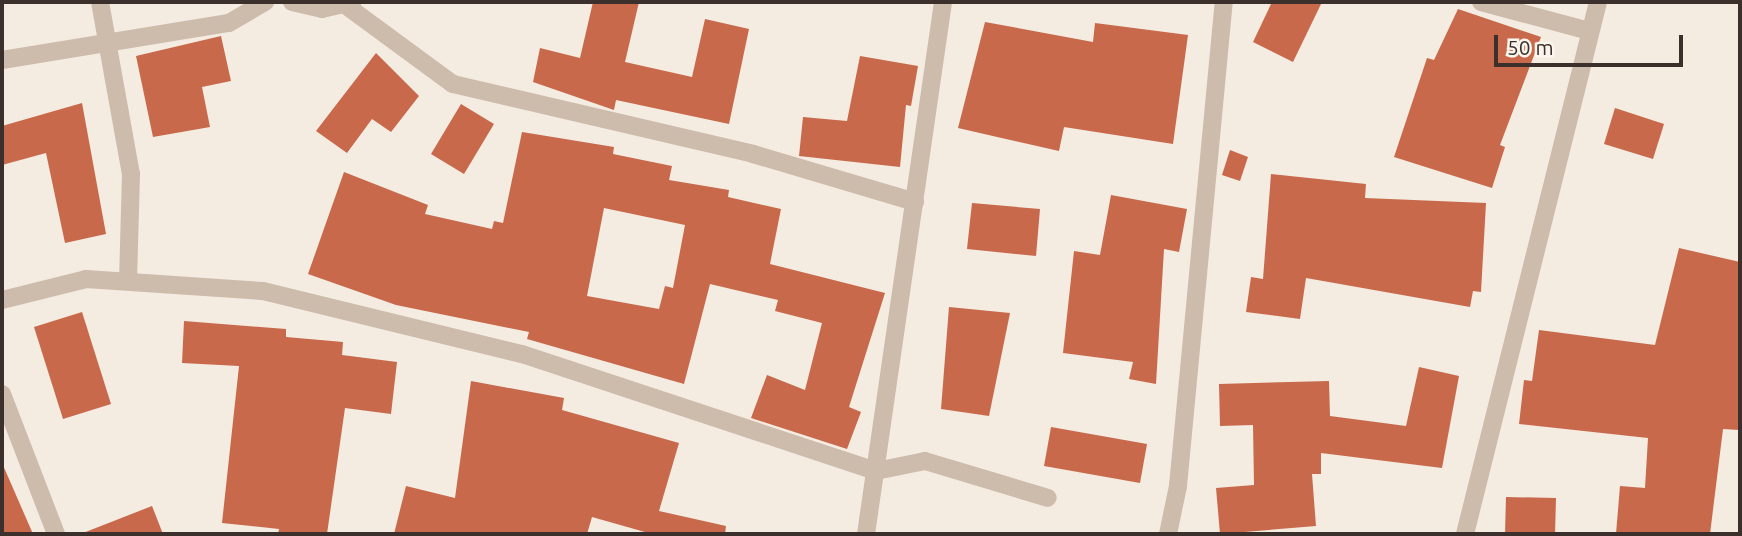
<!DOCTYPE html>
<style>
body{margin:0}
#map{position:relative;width:1742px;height:536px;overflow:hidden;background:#f4ebe1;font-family:Ubuntu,sans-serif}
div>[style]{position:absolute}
.building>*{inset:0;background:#c8694b}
.minor>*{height:18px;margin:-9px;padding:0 9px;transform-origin:9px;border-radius:9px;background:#cdbbac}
span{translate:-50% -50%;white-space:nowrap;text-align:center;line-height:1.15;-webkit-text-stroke:6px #fbf5ee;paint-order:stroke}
.frame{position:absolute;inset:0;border:4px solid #3b302b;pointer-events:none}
.scale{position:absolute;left:1494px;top:35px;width:189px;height:32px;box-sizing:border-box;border:4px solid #3b302b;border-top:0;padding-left:9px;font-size:21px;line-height:24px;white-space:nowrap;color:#3b302b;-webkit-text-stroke:5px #fbf5ee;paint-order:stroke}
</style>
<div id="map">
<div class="building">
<i style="clip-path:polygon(593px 2px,639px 2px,625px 62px,692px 77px,705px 19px,749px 29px,729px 124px,616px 100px,614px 110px,533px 82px,540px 48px,580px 58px)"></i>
<i style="clip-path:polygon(1272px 2px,1322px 2px,1293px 62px,1253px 42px)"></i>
<i style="clip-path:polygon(1458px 9px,1541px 37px,1500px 145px,1505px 147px,1492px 188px,1394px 157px,1427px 58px,1434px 60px)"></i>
<i style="clip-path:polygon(985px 22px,1093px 42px,1095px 23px,1188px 35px,1173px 144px,1064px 127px,1059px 151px,958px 128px)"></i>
<i style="clip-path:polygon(221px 36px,231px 81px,202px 87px,210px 127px,153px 137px,136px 56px)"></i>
<i style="clip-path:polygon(376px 53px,419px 96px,391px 132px,372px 119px,347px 153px,316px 131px)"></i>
<i style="clip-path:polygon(860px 56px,918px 66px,911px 106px,906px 105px,900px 167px,799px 156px,803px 117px,847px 121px)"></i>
<i style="clip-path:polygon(82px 103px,106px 234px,65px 243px,46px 153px,2px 165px,2px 126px)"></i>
<i style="clip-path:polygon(461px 104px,494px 124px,464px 174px,431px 154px)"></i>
<i style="clip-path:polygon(1615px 108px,1664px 124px,1653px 159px,1604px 144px)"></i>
<i style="clip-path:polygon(evenodd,522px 132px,614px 147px,613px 154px,672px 166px,669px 180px,729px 190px,728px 197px,781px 209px,770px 264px,885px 293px,849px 407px,861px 412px,847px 449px,751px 418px,767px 375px,805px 390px,822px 323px,775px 311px,778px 300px,710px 284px,684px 384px,527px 339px,529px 332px,396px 305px,308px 274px,344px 172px,428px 205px,425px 214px,492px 229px,494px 221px,503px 223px,522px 132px,604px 208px,685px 225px,673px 288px,665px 286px,659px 309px,587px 296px,604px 208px)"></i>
<i style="clip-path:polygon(1230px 150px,1248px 157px,1240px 181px,1222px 175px)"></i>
<i style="clip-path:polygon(1271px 174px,1366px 184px,1365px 198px,1486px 203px,1481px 292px,1473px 291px,1470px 307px,1306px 278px,1300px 319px,1246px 312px,1251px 277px,1263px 279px)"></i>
<i style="clip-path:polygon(1111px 195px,1187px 209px,1179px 252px,1164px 249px,1156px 384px,1129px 379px,1133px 362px,1063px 353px,1074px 251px,1100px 255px)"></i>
<i style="clip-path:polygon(972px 203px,1040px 209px,1036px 256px,967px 249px)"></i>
<i style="clip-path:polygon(1679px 248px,1740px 262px,1739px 430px,1723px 429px,1710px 534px,1616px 534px,1620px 486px,1645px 488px,1648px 438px,1519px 424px,1524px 380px,1532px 381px,1539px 330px,1655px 345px)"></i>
<i style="clip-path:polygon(949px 307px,1010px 313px,989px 416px,941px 409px)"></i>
<i style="clip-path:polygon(82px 312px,111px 404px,63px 419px,34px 327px)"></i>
<i style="clip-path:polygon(184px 321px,286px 329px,286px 337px,343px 342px,342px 355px,397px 362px,391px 414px,345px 408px,327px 534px,278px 534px,279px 529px,222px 523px,239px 366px,182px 363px)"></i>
<i style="clip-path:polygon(1419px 367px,1459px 376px,1442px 468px,1321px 453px,1321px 474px,1312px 474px,1316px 526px,1220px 534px,1216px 488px,1254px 485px,1253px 425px,1220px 426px,1219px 384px,1329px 381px,1330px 416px,1406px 426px)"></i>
<i style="clip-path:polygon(471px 381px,564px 398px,562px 410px,679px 443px,659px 511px,726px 526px,725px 534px,652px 534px,592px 517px,587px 534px,394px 534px,406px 486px,455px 498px)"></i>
<i style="clip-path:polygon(1051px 427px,1147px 444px,1140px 483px,1044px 466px)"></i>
<i style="clip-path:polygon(2px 463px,33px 534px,2px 534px)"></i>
<i style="clip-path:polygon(1506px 497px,1556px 498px,1555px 534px,1505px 534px)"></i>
<i style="clip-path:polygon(152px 506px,163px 534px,83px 534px,83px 533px)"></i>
</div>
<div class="minor">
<i style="left:100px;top:2px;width:175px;rotate:79.8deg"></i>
<i style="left:131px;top:174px;width:106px;rotate:91.6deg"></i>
<i style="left:292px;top:2px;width:31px;rotate:13deg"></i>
<i style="left:322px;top:9px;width:31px;rotate:-13deg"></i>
<i style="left:1481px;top:2px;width:112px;rotate:15deg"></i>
<i style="left:348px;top:7px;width:130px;rotate:36.3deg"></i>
<i style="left:453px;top:84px;width:308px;rotate:13.1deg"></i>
<i style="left:753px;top:154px;width:169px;rotate:16.5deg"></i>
<i style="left:2px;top:60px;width:230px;rotate:-9.3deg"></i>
<i style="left:229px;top:23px;width:42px;rotate:-30.3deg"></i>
<i style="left:2px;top:300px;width:87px;rotate:-14deg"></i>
<i style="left:86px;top:279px;width:177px;rotate:3.9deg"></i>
<i style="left:263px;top:291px;width:267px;rotate:13.7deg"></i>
<i style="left:522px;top:354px;width:373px;rotate:18.3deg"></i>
<i style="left:876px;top:471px;width:50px;rotate:-11.5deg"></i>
<i style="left:925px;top:461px;width:128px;rotate:16.7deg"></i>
<i style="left:2px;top:394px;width:150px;rotate:68.9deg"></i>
<i style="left:866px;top:534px;width:538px;rotate:-81.76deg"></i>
<i style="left:1168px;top:534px;width:49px;rotate:-78.2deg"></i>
<i style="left:1178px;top:486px;width:486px;rotate:-84.6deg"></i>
<i style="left:1465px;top:534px;width:548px;rotate:-75.96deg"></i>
</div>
<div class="frame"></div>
<div class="scale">50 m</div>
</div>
